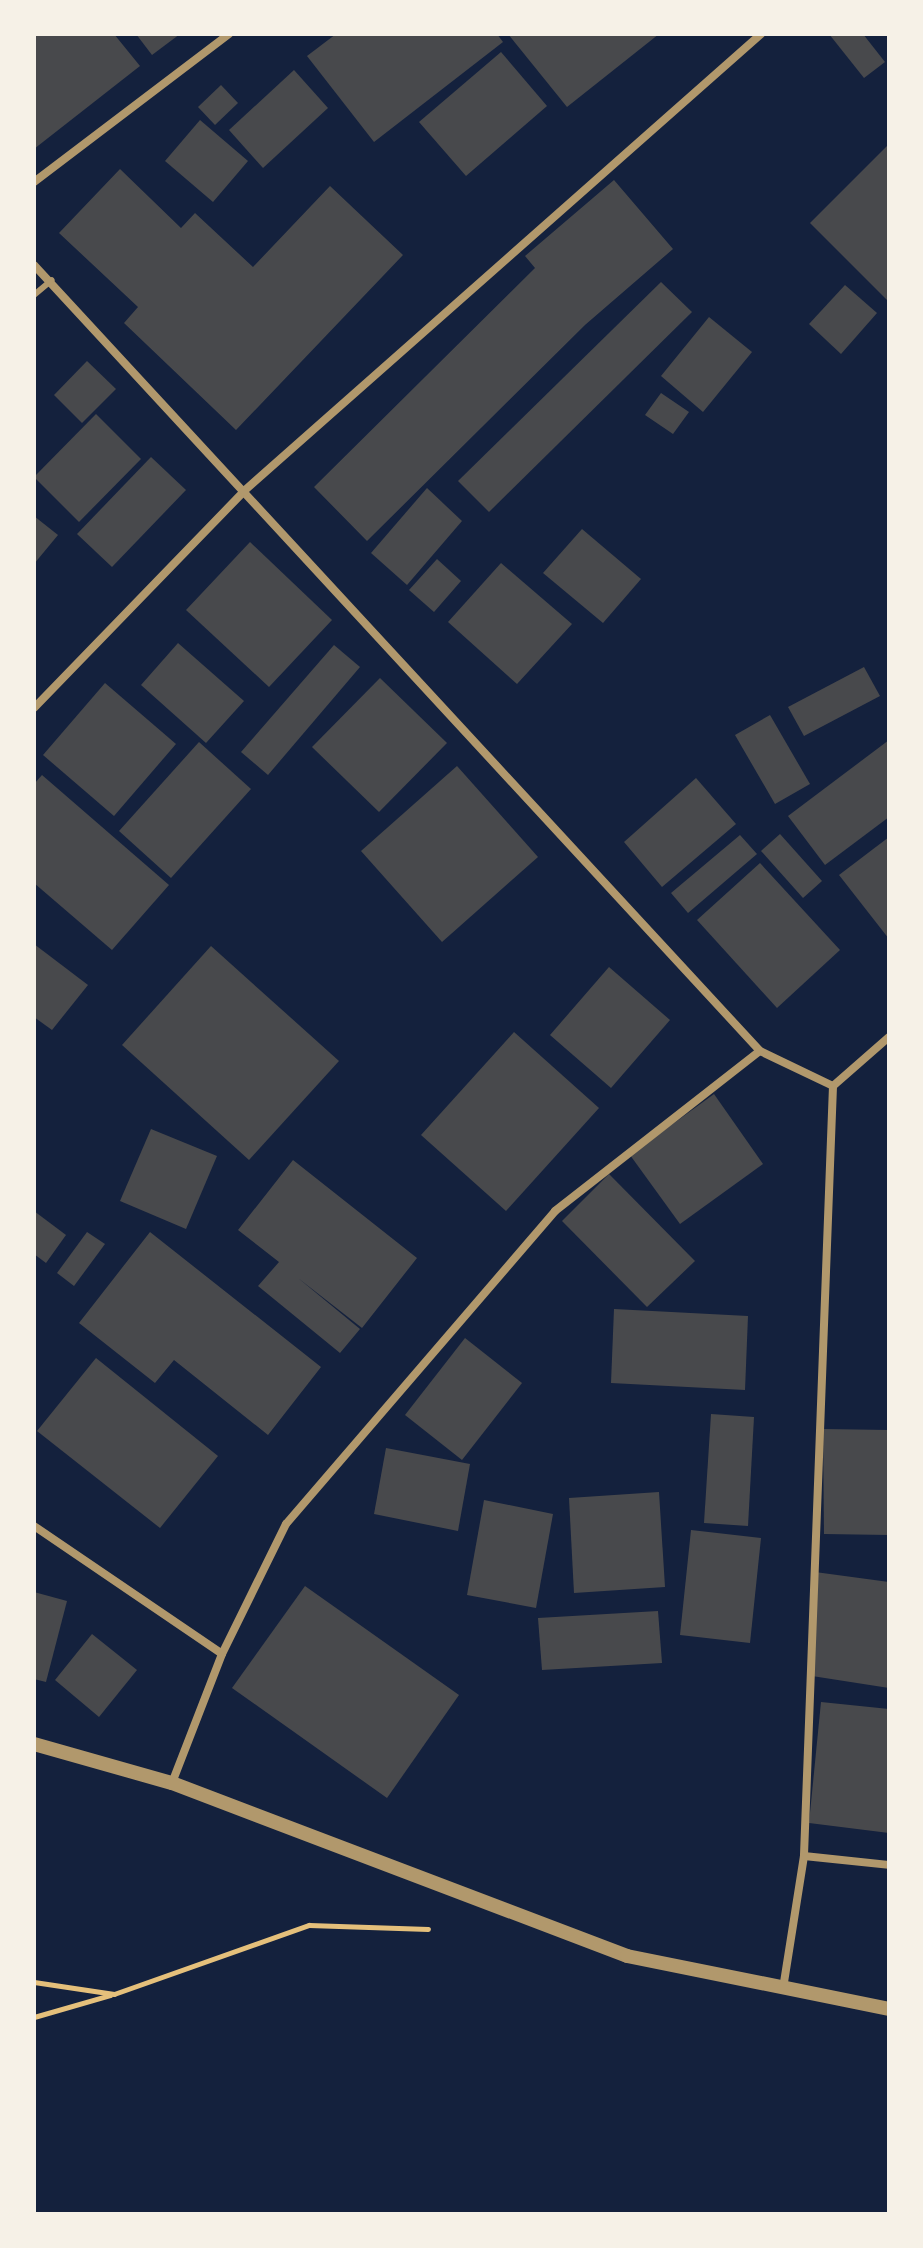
<!DOCTYPE html>
<style>
body{margin:0}
#map{position:relative;width:923px;height:2248px;overflow:hidden;background:#14213d;font-family:Mulish,sans-serif}
div>[style]{position:absolute}
.building>*{inset:0;background:#48494c}
.path>*{height:5px;margin:-2.5px;padding:0 2.5px;transform-origin:2.5px;border-radius:2.5px;background:#e5c07b}
.service>*{height:6px;margin:-3px;padding:0 3px;transform-origin:3px;border-radius:3px;background:#b1986c}
.minor>*{height:8px;margin:-4px;padding:0 4px;transform-origin:4px;border-radius:4px;background:#b1986c}
.tertiary>*{height:14px;margin:-7px;padding:0 7px;transform-origin:7px;border-radius:7px;background:#b1986c}
span{translate:-50% -50%;white-space:nowrap;text-align:center;line-height:1.15;-webkit-text-stroke:8px #f6f1e7;paint-order:stroke}
.frame{position:absolute;inset:0;border:36px solid #f6f1e7;pointer-events:none}
</style>
<div id="map">
<div class="building">
<i style="clip-path:polygon(34px 34px,114px 34px,140px 66px,34px 149px)"></i>
<i style="clip-path:polygon(136px 34px,180px 34px,152px 55px)"></i>
<i style="clip-path:polygon(336px 34px,497px 34px,503px 42px,374px 142px,307px 56px)"></i>
<i style="clip-path:polygon(508px 34px,659px 34px,567px 107px)"></i>
<i style="clip-path:polygon(829px 34px,863px 34px,885px 62px,864px 78px)"></i>
<i style="clip-path:polygon(501px 52px,547px 106px,466px 176px,419px 122px)"></i>
<i style="clip-path:polygon(294px 70px,328px 108px,263px 168px,229px 130px)"></i>
<i style="clip-path:polygon(221px 85px,238px 103px,215px 125px,198px 107px)"></i>
<i style="clip-path:polygon(200px 120px,248px 161px,213px 202px,165px 161px)"></i>
<i style="clip-path:polygon(889px 144px,889px 302px,810px 223px)"></i>
<i style="clip-path:polygon(120px 169px,181px 228px,195px 213px,253px 267px,330px 186px,403px 255px,236px 430px,124px 323px,138px 307px,59px 233px)"></i>
<i style="clip-path:polygon(614px 180px,673px 249px,585px 325px,367px 541px,314px 487px,535px 268px,525px 256px)"></i>
<i style="clip-path:polygon(661px 282px,692px 312px,489px 512px,458px 481px)"></i>
<i style="clip-path:polygon(845px 285px,877px 313px,841px 354px,809px 324px)"></i>
<i style="clip-path:polygon(709px 317px,752px 352px,703px 412px,661px 376px)"></i>
<i style="clip-path:polygon(87px 361px,116px 389px,82px 423px,54px 395px)"></i>
<i style="clip-path:polygon(661px 393px,689px 412px,673px 434px,645px 415px)"></i>
<i style="clip-path:polygon(96px 414px,141px 459px,79px 522px,34px 477px)"></i>
<i style="clip-path:polygon(151px 457px,186px 490px,112px 567px,77px 534px)"></i>
<i style="clip-path:polygon(427px 488px,462px 521px,407px 585px,371px 553px)"></i>
<i style="clip-path:polygon(34px 516px,58px 535px,34px 564px)"></i>
<i style="clip-path:polygon(582px 529px,641px 579px,603px 623px,543px 573px)"></i>
<i style="clip-path:polygon(250px 542px,332px 620px,269px 687px,186px 610px)"></i>
<i style="clip-path:polygon(437px 559px,461px 581px,434px 612px,409px 590px)"></i>
<i style="clip-path:polygon(501px 563px,572px 624px,517px 684px,448px 622px)"></i>
<i style="clip-path:polygon(178px 643px,244px 701px,206px 743px,141px 685px)"></i>
<i style="clip-path:polygon(334px 645px,360px 667px,268px 775px,241px 752px)"></i>
<i style="clip-path:polygon(864px 667px,880px 696px,804px 736px,788px 707px)"></i>
<i style="clip-path:polygon(380px 678px,447px 743px,379px 812px,312px 747px)"></i>
<i style="clip-path:polygon(105px 683px,176px 744px,114px 816px,43px 755px)"></i>
<i style="clip-path:polygon(770px 715px,810px 784px,775px 804px,735px 735px)"></i>
<i style="clip-path:polygon(889px 740px,889px 817px,825px 865px,788px 816px)"></i>
<i style="clip-path:polygon(199px 742px,251px 789px,171px 878px,119px 831px)"></i>
<i style="clip-path:polygon(457px 766px,538px 857px,442px 942px,361px 851px)"></i>
<i style="clip-path:polygon(42px 775px,169px 885px,112px 950px,34px 883px,34px 784px)"></i>
<i style="clip-path:polygon(696px 778px,736px 824px,662px 887px,624px 842px)"></i>
<i style="clip-path:polygon(780px 834px,822px 881px,803px 898px,761px 851px)"></i>
<i style="clip-path:polygon(740px 835px,757px 854px,688px 913px,671px 893px)"></i>
<i style="clip-path:polygon(889px 837px,889px 939px,839px 875px)"></i>
<i style="clip-path:polygon(760px 863px,840px 950px,777px 1008px,697px 920px)"></i>
<i style="clip-path:polygon(34px 944px,88px 985px,52px 1030px,34px 1017px)"></i>
<i style="clip-path:polygon(211px 946px,339px 1061px,249px 1160px,122px 1045px)"></i>
<i style="clip-path:polygon(609px 967px,670px 1020px,611px 1088px,550px 1035px)"></i>
<i style="clip-path:polygon(514px 1032px,599px 1108px,506px 1211px,421px 1135px)"></i>
<i style="clip-path:polygon(714px 1094px,763px 1164px,680px 1224px,630px 1155px)"></i>
<i style="clip-path:polygon(151px 1129px,217px 1156px,186px 1229px,120px 1201px)"></i>
<i style="clip-path:polygon(293px 1160px,417px 1258px,362px 1328px,298px 1278px,360px 1329px,340px 1353px,258px 1286px,279px 1262px,238px 1230px)"></i>
<i style="clip-path:polygon(609px 1174px,695px 1261px,647px 1307px,562px 1221px)"></i>
<i style="clip-path:polygon(34px 1211px,66px 1235px,46px 1263px,34px 1254px)"></i>
<i style="clip-path:polygon(87px 1232px,105px 1244px,74px 1286px,57px 1273px)"></i>
<i style="clip-path:polygon(150px 1232px,321px 1367px,268px 1435px,174px 1360px,155px 1383px,79px 1323px)"></i>
<i style="clip-path:polygon(614px 1309px,748px 1316px,745px 1390px,611px 1383px)"></i>
<i style="clip-path:polygon(465px 1338px,522px 1383px,462px 1460px,405px 1415px)"></i>
<i style="clip-path:polygon(96px 1358px,218px 1456px,160px 1528px,37px 1431px)"></i>
<i style="clip-path:polygon(711px 1414px,754px 1417px,748px 1526px,704px 1523px)"></i>
<i style="clip-path:polygon(823px 1429px,889px 1430px,889px 1535px,824px 1534px)"></i>
<i style="clip-path:polygon(386px 1448px,470px 1464px,458px 1531px,374px 1514px)"></i>
<i style="clip-path:polygon(659px 1492px,665px 1587px,574px 1593px,569px 1498px)"></i>
<i style="clip-path:polygon(484px 1500px,553px 1514px,536px 1608px,467px 1595px)"></i>
<i style="clip-path:polygon(691px 1530px,761px 1538px,750px 1643px,680px 1635px)"></i>
<i style="clip-path:polygon(815px 1572px,889px 1582px,889px 1688px,812px 1676px)"></i>
<i style="clip-path:polygon(305px 1586px,459px 1695px,387px 1798px,232px 1688px)"></i>
<i style="clip-path:polygon(34px 1592px,67px 1601px,46px 1682px,34px 1679px)"></i>
<i style="clip-path:polygon(658px 1611px,662px 1663px,542px 1670px,538px 1618px)"></i>
<i style="clip-path:polygon(92px 1634px,137px 1670px,99px 1717px,55px 1680px)"></i>
<i style="clip-path:polygon(821px 1702px,889px 1709px,889px 1833px,809px 1823px)"></i>
</div>
<div class="path">
<i style="left:34px;top:1982px;width:81px;rotate:8.5deg"></i>
<i style="left:114px;top:1994px;width:207px;rotate:-19.5deg"></i>
<i style="left:309px;top:1925px;width:119px;rotate:1.9deg"></i>
<i style="left:34px;top:2017px;width:79px;rotate:-16.1deg"></i>
</div>
<div class="service">
<i style="left:34px;top:295px;width:23px;rotate:-40deg"></i>
</div>
<div class="minor">
<i style="left:34px;top:182px;width:245px;rotate:-37.2deg"></i>
<i style="left:34px;top:265px;width:1070px;rotate:47.27deg"></i>
<i style="left:760px;top:1051px;width:81px;rotate:25.6deg"></i>
<i style="left:833px;top:1086px;width:771px;rotate:92.16deg"></i>
<i style="left:804px;top:1856px;width:134px;rotate:99deg"></i>
<i style="left:34px;top:708px;width:302px;rotate:-45.9deg"></i>
<i style="left:244px;top:491px;width:690px;rotate:-41.47deg"></i>
<i style="left:833px;top:1086px;width:74px;rotate:-41.2deg"></i>
<i style="left:34px;top:1526px;width:227px;rotate:34.2deg"></i>
<i style="left:222px;top:1654px;width:138px;rotate:111.2deg"></i>
<i style="left:222px;top:1654px;width:145px;rotate:-63.8deg"></i>
<i style="left:286px;top:1524px;width:413px;rotate:-49.3deg"></i>
<i style="left:555px;top:1211px;width:260px;rotate:-38deg"></i>
<i style="left:804px;top:1856px;width:85px;rotate:6deg"></i>
</div>
<div class="tertiary">
<i style="left:34px;top:1744px;width:143px;rotate:15.8deg"></i>
<i style="left:172px;top:1783px;width:487px;rotate:20.8deg"></i>
<i style="left:627px;top:1956px;width:267px;rotate:11.4deg"></i>
</div>
<div class="frame"></div>
</div>
